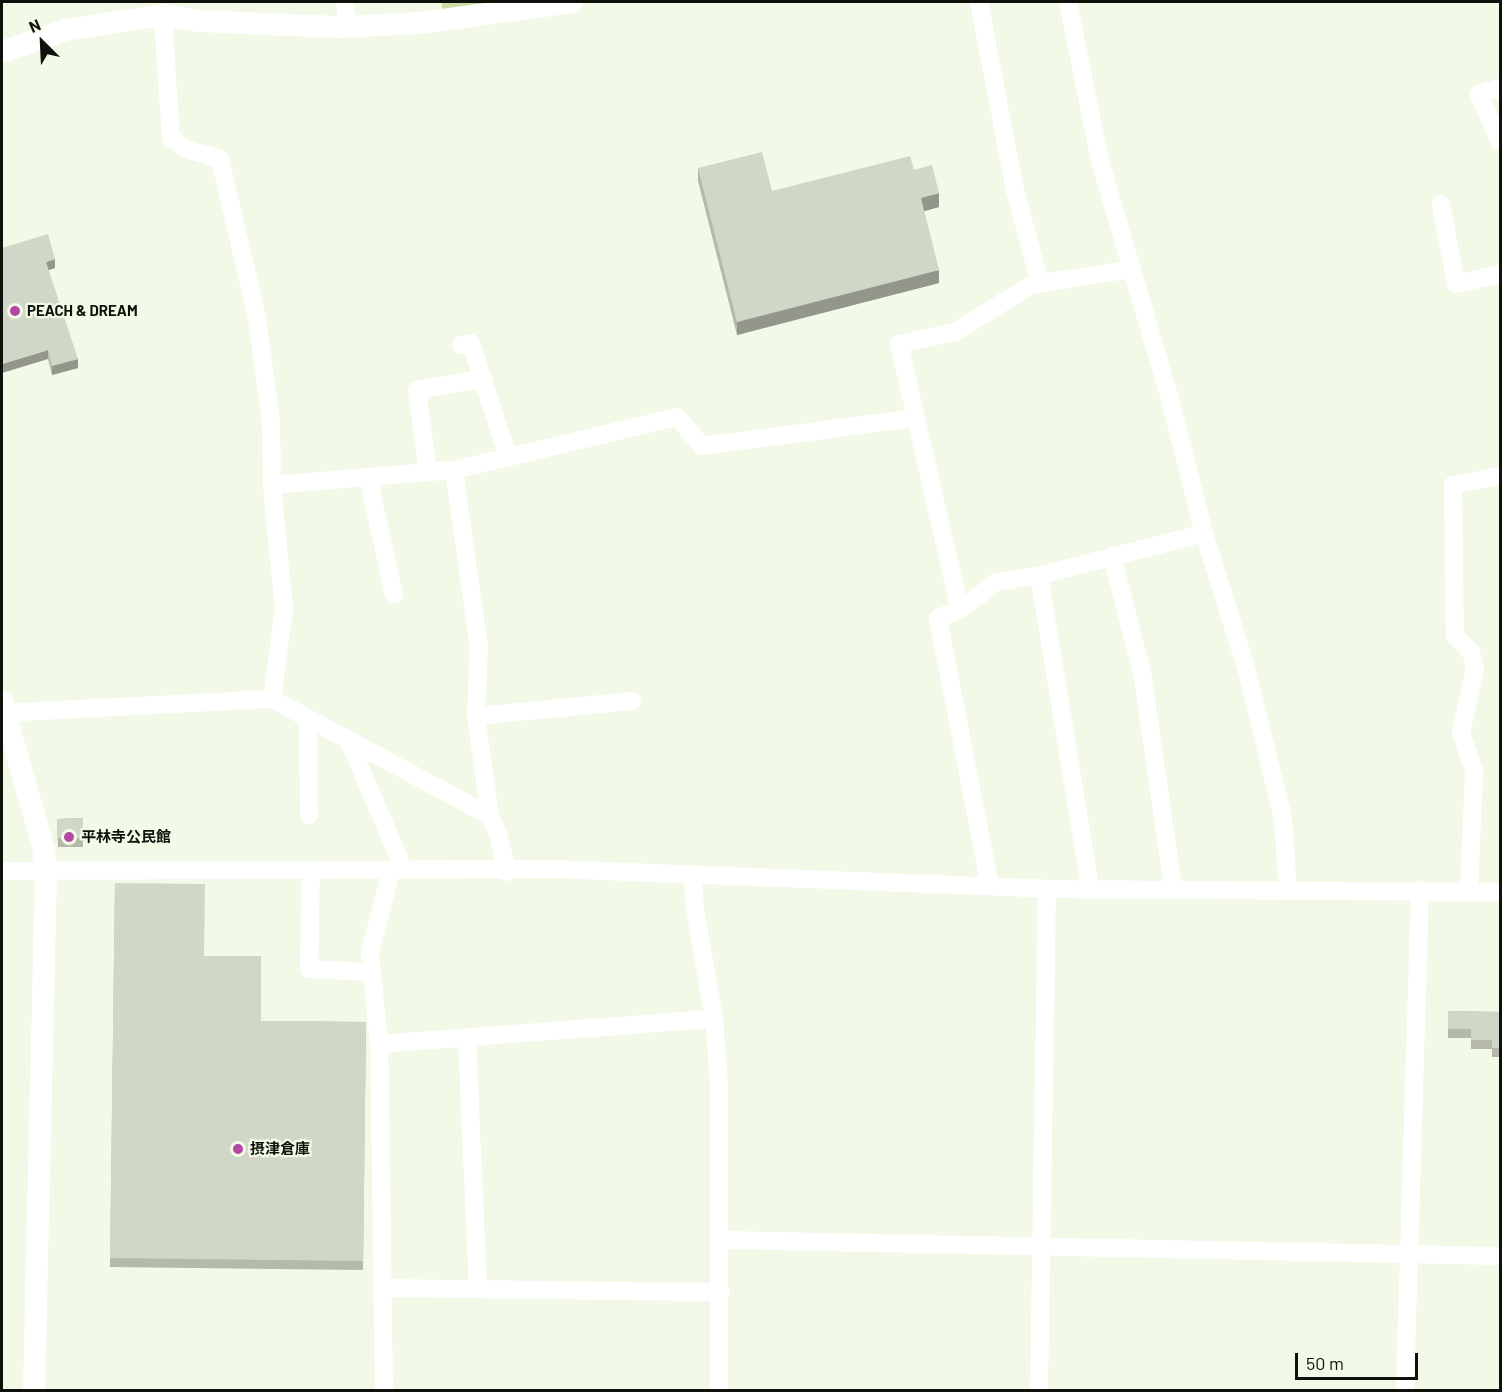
<!DOCTYPE html>
<meta charset="utf-8">
<style>
body{margin:0}
#map{position:relative;width:1502px;height:1392px;overflow:hidden;background:#f2f9e6;font-family:Barlow,"Noto Sans JP",sans-serif}
div>[style]{position:absolute}
.green>*{inset:0;background:#cadea8}
.minor>*{height:18px;margin:-9px;padding:0 9px;transform-origin:9px;border-radius:9px;background:#fff}
.tertiary>*{height:22px;margin:-11px;padding:0 11px;transform-origin:11px;border-radius:11px;background:#fff}
.wall>*{inset:0;background:#b4b9aa}
.shaded-wall>*{inset:0;background:#92968b}
.building>*{inset:0;background:#d1d7c6}
.dots>*{width:16px;height:16px;translate:-50% -50%;box-sizing:border-box;border:3px solid #f2f9e6;border-radius:50%}
span{translate:-50% -50%;white-space:nowrap;text-align:center;line-height:1.15;-webkit-text-stroke:4.5px #f2f9e6;paint-order:stroke}
.poi-label{font-size:15px;color:#0f120b;font-weight:700}
.left{translate:0 -50%;text-align:left}
.frame{position:absolute;inset:0;border:3px solid #0f120b;pointer-events:none}
.north{position:absolute;left:12px;top:12px;width:60px;height:60px;-webkit-text-stroke:4px #f2f9e6;paint-order:stroke;rotate:336deg;font-size:16px;font-weight:700;line-height:24px;text-align:center;color:#0f120b}
.north::after{content:'';display:block;margin:auto;width:21px;height:27px;background:#0f120b;clip-path:polygon(50% 0,100% 100%,50% 72%,0 100%)}
.scale{position:absolute;left:1295px;top:1353px;width:123px;height:27px;box-sizing:border-box;border:3px solid #0f120b;border-top:0;padding-left:8px;font-size:18px;line-height:21px;white-space:nowrap;color:#0f120b;-webkit-text-stroke:4px #f2f9e6;paint-order:stroke}
</style>
<div id="map">
<div class="green">
<i style="clip-path:polygon(442px 2px,504px 2px,442px 12px)"></i>
</div>
<div class="minor">
<i style="left:345px;top:2px;width:25px;rotate:85deg"></i>
<i style="left:979px;top:2px;width:187px;rotate:79.2deg"></i>
<i style="left:1014px;top:186px;width:101px;rotate:75.1deg"></i>
<i style="left:1068px;top:2px;width:162px;rotate:78.6deg"></i>
<i style="left:1100px;top:161px;width:237px;rotate:73.6deg"></i>
<i style="left:1167px;top:388px;width:150px;rotate:75.7deg"></i>
<i style="left:1204px;top:533px;width:145px;rotate:72.7deg"></i>
<i style="left:1247px;top:671px;width:152px;rotate:76.3deg"></i>
<i style="left:1283px;top:819px;width:69px;rotate:85.9deg"></i>
<i style="left:163px;top:15px;width:123px;rotate:86.3deg"></i>
<i style="left:171px;top:138px;width:19px;rotate:36deg"></i>
<i style="left:186px;top:149px;width:35px;rotate:16deg"></i>
<i style="left:220px;top:159px;width:163px;rotate:76.9deg"></i>
<i style="left:257px;top:318px;width:105px;rotate:82.3deg"></i>
<i style="left:271px;top:422px;width:63px;rotate:89.1deg"></i>
<i style="left:272px;top:485px;width:125px;rotate:84.5deg"></i>
<i style="left:284px;top:609px;width:91px;rotate:97.6deg"></i>
<i style="left:1500px;top:88px;width:22px;rotate:164deg"></i>
<i style="left:1479px;top:94px;width:52px;rotate:66.4deg"></i>
<i style="left:1441px;top:204px;width:81px;rotate:79.4deg"></i>
<i style="left:1456px;top:284px;width:45px;rotate:-12.8deg"></i>
<i style="left:461px;top:345px;width:10px;rotate:-11deg"></i>
<i style="left:471px;top:343px;width:120px;rotate:72deg"></i>
<i style="left:454px;top:470px;width:179px;rotate:82deg"></i>
<i style="left:479px;top:647px;width:69px;rotate:92.5deg"></i>
<i style="left:476px;top:716px;width:101px;rotate:82deg"></i>
<i style="left:490px;top:816px;width:19px;rotate:65deg"></i>
<i style="left:498px;top:833px;width:40px;rotate:77deg"></i>
<i style="left:428px;top:472px;width:83px;rotate:-97.6deg"></i>
<i style="left:417px;top:390px;width:67px;rotate:-9.5deg"></i>
<i style="left:368px;top:477px;width:120px;rotate:77.5deg"></i>
<i style="left:272px;top:485px;width:183px;rotate:-4.7deg"></i>
<i style="left:454px;top:470px;width:229px;rotate:-13.4deg"></i>
<i style="left:677px;top:417px;width:38px;rotate:49deg"></i>
<i style="left:702px;top:446px;width:216px;rotate:-7.5deg"></i>
<i style="left:1112px;top:556px;width:120px;rotate:75.5deg"></i>
<i style="left:1142px;top:672px;width:218px;rotate:81.8deg"></i>
<i style="left:1039px;top:575px;width:316px;rotate:80.7deg"></i>
<i style="left:960px;top:610px;width:273px;rotate:-102.9deg"></i>
<i style="left:899px;top:344px;width:57px;rotate:-12.1deg"></i>
<i style="left:955px;top:332px;width:89px;rotate:-31.7deg"></i>
<i style="left:1031px;top:285px;width:101px;rotate:-9.1deg"></i>
<i style="left:2px;top:713px;width:270px;rotate:-3deg"></i>
<i style="left:272px;top:699px;width:247px;rotate:28.2deg"></i>
<i style="left:476px;top:716px;width:157px;rotate:-5.5deg"></i>
<i style="left:308px;top:719px;width:96px;rotate:89.4deg"></i>
<i style="left:349px;top:741px;width:140px;rotate:66.9deg"></i>
<i style="left:2px;top:871px;width:553px;rotate:-0.21deg"></i>
<i style="left:555px;top:869px;width:492px;rotate:2.3deg"></i>
<i style="left:1047px;top:889px;width:453px;rotate:0.4deg"></i>
<i style="left:311px;top:871px;width:98px;rotate:91.2deg"></i>
<i style="left:309px;top:969px;width:63px;rotate:2.7deg"></i>
<i style="left:693px;top:874px;width:35px;rotate:87deg"></i>
<i style="left:695px;top:909px;width:112px;rotate:80.2deg"></i>
<i style="left:714px;top:1019px;width:64px;rotate:85.5deg"></i>
<i style="left:719px;top:1083px;width:307px;rotate:90deg"></i>
<i style="left:990px;top:886px;width:273px;rotate:-101deg"></i>
<i style="left:938px;top:618px;width:23px;rotate:-20deg"></i>
<i style="left:960px;top:610px;width:46px;rotate:-37.9deg"></i>
<i style="left:996px;top:582px;width:46px;rotate:-8.8deg"></i>
<i style="left:1041px;top:575px;width:168px;rotate:-14.4deg"></i>
<i style="left:1469px;top:891px;width:120px;rotate:-87.6deg"></i>
<i style="left:1474px;top:771px;width:40px;rotate:-108.9deg"></i>
<i style="left:1461px;top:733px;width:66px;rotate:-77.7deg"></i>
<i style="left:1475px;top:669px;width:17px;rotate:-103deg"></i>
<i style="left:1471px;top:652px;width:23px;rotate:-135deg"></i>
<i style="left:1455px;top:636px;width:151px;rotate:-90.8deg"></i>
<i style="left:1453px;top:485px;width:48px;rotate:-10.8deg"></i>
<i style="left:467px;top:1038px;width:251px;rotate:87.5deg"></i>
<i style="left:379px;top:1044px;width:336px;rotate:-4.3deg"></i>
<i style="left:722px;top:1240px;width:778px;rotate:1.18deg"></i>
<i style="left:383px;top:1288px;width:338px;rotate:0.7deg"></i>
<i style="left:384px;top:1390px;width:346px;rotate:-90.8deg"></i>
<i style="left:379px;top:1044px;width:92px;rotate:-95.6deg"></i>
<i style="left:370px;top:952px;width:85px;rotate:-75.6deg"></i>
<i style="left:1039px;top:1390px;width:501px;rotate:-89.09deg"></i>
<i style="left:1405px;top:1390px;width:501px;rotate:-88.29deg"></i>
</div>
<div class="tertiary">
<i style="left:2px;top:52px;width:67px;rotate:-19.2deg"></i>
<i style="left:65px;top:30px;width:99px;rotate:-8.7deg"></i>
<i style="left:163px;top:15px;width:36px;rotate:9deg"></i>
<i style="left:199px;top:21px;width:139px;rotate:2.5deg"></i>
<i style="left:338px;top:27px;width:82px;rotate:-2.8deg"></i>
<i style="left:420px;top:23px;width:154px;rotate:-7.8deg"></i>
<i style="left:2px;top:702px;width:153px;rotate:74.1deg"></i>
<i style="left:44px;top:849px;width:21px;rotate:85deg"></i>
<i style="left:46px;top:870px;width:520px;rotate:91.32deg"></i>
</div>
<div class="wall">
<i style="clip-path:polygon(698px 168px,772px 191px,914px 170px,939px 207px,924px 211px,939px 283px,737px 335px,698px 181px)"></i>
<i style="clip-path:polygon(2px 248px,55px 268px,48px 270px,78px 368px,52px 375px,48px 359px)"></i>
<i style="clip-path:polygon(83px 818px,83px 847px,58px 847px,57px 819px)"></i>
<i style="clip-path:polygon(115px 883px,204px 956px,261px 1021px,366px 1022px,363px 1270px,110px 1267px)"></i>
<i style="clip-path:polygon(1448px 1011px,1500px 1012px,1500px 1057px,1492px 1057px,1492px 1049px,1471px 1049px,1471px 1038px,1448px 1038px)"></i>
</div>
<div class="shaded-wall">
<i style="clip-path:polygon(939px 193px,939px 207px,921px 212px,921px 198px)"></i>
<i style="clip-path:polygon(55px 259px,55px 268px,46px 271px,46px 262px)"></i>
<i style="clip-path:polygon(939px 270px,939px 283px,737px 335px,737px 322px)"></i>
<i style="clip-path:polygon(48px 350px,48px 359px,2px 373px,2px 364px)"></i>
<i style="clip-path:polygon(78px 359px,78px 368px,52px 375px,52px 366px)"></i>
</div>
<div class="building">
<i style="clip-path:polygon(762px 152px,772px 191px,910px 156px,914px 170px,932px 165px,939px 193px,921px 198px,939px 270px,737px 322px,698px 168px)"></i>
<i style="clip-path:polygon(48px 234px,55px 259px,46px 262px,78px 359px,52px 366px,48px 350px,2px 364px,2px 248px)"></i>
<i style="clip-path:polygon(83px 818px,83px 838px,58px 838px,57px 819px)"></i>
<i style="clip-path:polygon(115px 883px,205px 884px,204px 956px,261px 956px,261px 1021px,366px 1022px,363px 1261px,110px 1258px)"></i>
<i style="clip-path:polygon(1448px 1011px,1500px 1012px,1500px 1048px,1492px 1048px,1492px 1040px,1471px 1040px,1471px 1029px,1448px 1029px)"></i>
</div>
<div class="dots">
<i style="left:15px;top:311px;background:#b446a4"></i>
<i style="left:69px;top:837px;background:#b446a4"></i>
<i style="left:238px;top:1149px;background:#b446a4"></i>
</div>
<div class="poi-label">
<span class="left" style="left:27px;top:311px">PEACH &amp; DREAM</span>
<span class="left" style="left:81px;top:837px">平林寺公民館</span>
<span class="left" style="left:250px;top:1149px">摂津倉庫</span>
</div>
<div class="frame"></div>
<div class="north">N</div>
<div class="scale">50 m</div>
</div>
